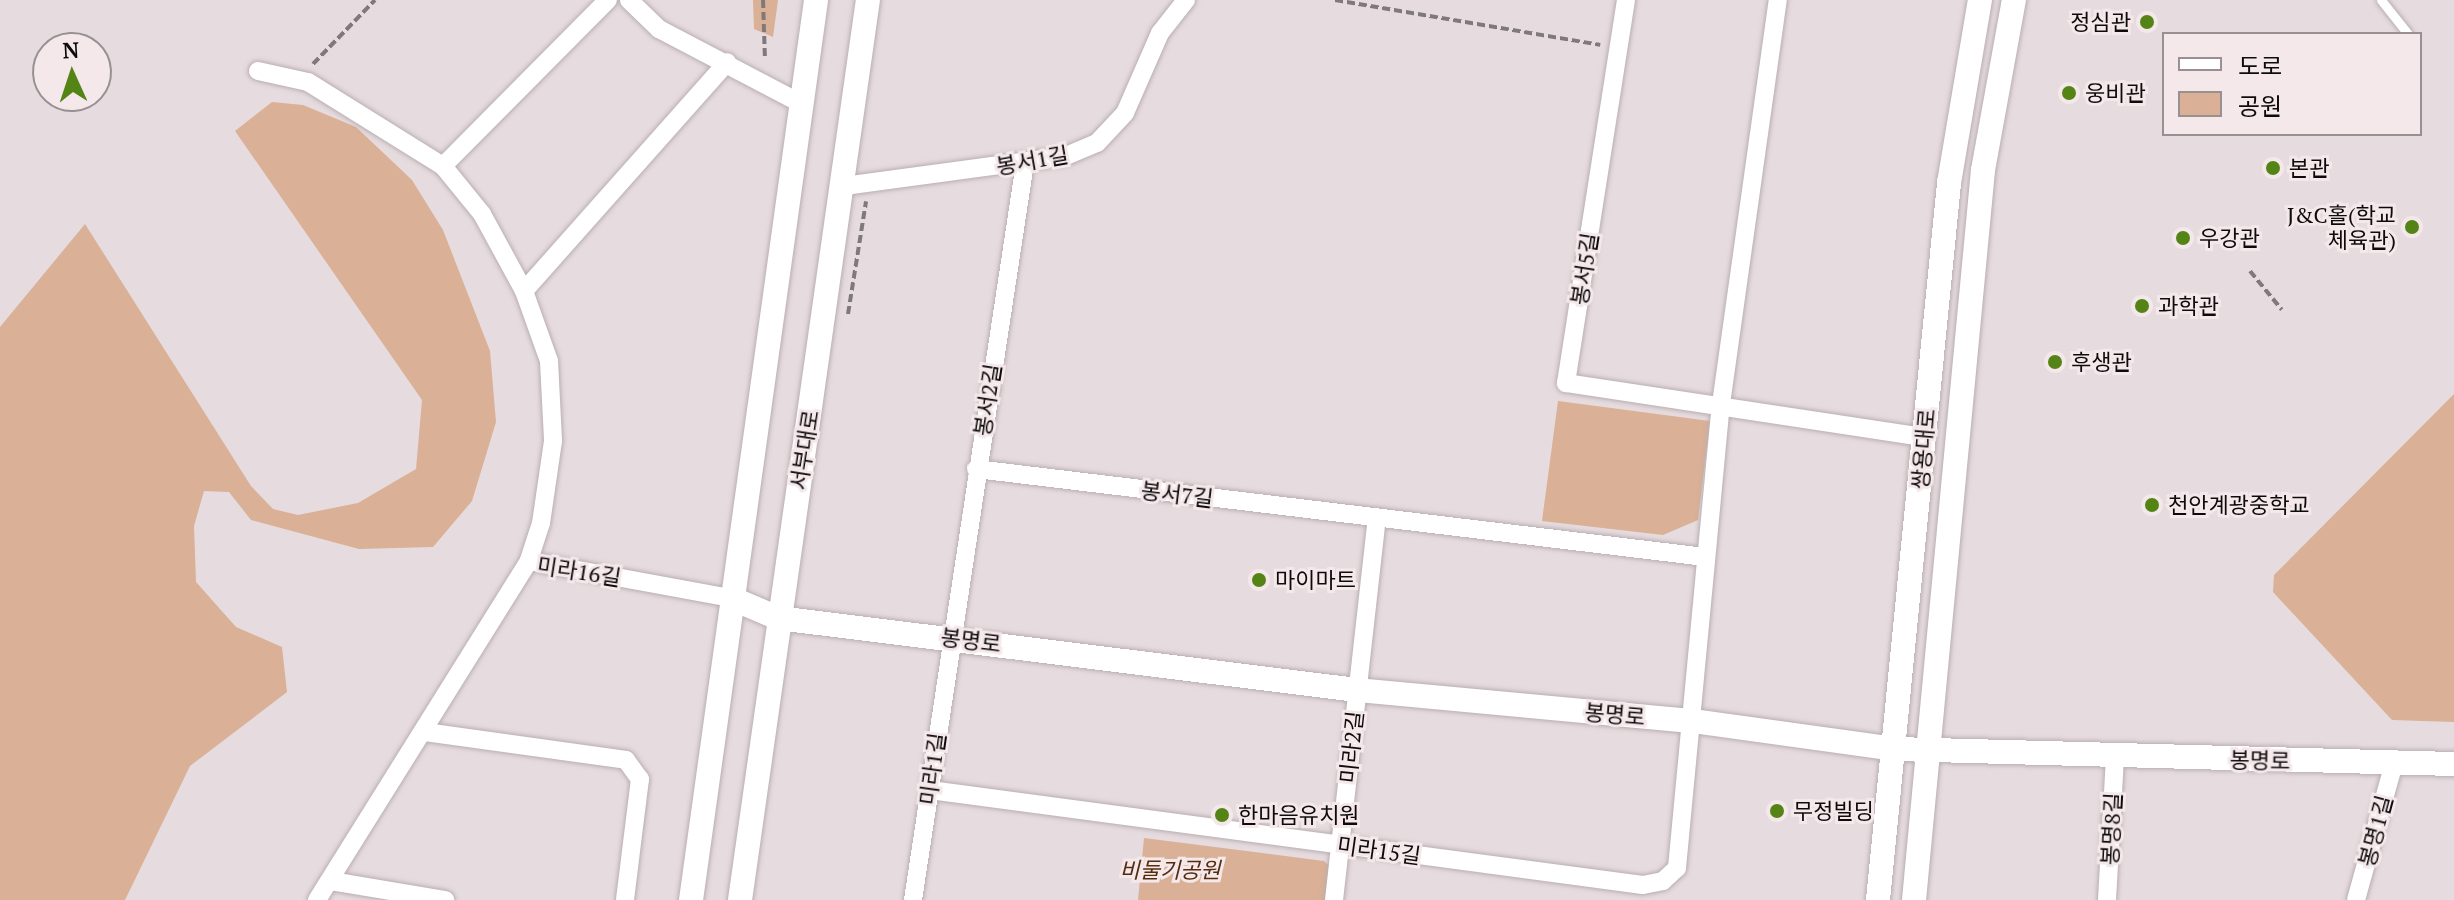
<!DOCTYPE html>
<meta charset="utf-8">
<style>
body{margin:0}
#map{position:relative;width:2454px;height:900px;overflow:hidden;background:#e6dbde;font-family:"PT Serif","Noto Sans KR",serif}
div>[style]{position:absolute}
.green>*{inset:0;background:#dab096}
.path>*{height:4px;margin-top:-2px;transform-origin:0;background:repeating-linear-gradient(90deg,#80797b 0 8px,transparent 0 12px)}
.roads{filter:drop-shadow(0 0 2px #b9aeb1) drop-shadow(0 0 2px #b9aeb1)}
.lane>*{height:9px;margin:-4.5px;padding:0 4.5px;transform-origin:4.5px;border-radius:4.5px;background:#fff}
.street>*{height:18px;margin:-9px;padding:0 9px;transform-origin:9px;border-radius:9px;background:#fff}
.secondary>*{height:24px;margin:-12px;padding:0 12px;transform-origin:12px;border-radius:12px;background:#fff}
.dots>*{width:22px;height:22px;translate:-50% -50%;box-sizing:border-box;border:4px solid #f4e8eb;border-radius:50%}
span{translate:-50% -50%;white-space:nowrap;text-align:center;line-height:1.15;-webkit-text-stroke:6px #f4e8eb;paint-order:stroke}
.poi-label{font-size:22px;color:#0e0b0c}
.right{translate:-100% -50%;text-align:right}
.left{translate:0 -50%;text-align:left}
.street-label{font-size:22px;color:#0e0b0c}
.park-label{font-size:22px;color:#562c0d;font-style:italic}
.legend{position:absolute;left:2162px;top:32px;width:260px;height:104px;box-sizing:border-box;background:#f4e8eb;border:2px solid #989092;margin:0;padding:10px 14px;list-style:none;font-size:24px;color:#0e0b0c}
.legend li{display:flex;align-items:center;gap:16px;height:40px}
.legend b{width:40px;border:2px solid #989092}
.north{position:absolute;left:32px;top:32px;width:80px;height:80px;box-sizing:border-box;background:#f4e8eb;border:2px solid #989092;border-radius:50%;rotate:357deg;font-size:22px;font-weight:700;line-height:32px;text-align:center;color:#0e0b0c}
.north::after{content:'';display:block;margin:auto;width:28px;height:36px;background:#548416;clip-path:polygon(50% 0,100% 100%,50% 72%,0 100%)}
</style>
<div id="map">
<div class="green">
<i style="clip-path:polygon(753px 0,778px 0,773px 37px,754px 29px)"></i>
<i style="clip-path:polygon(272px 102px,303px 105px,356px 127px,412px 180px,443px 230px,490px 351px,496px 422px,472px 501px,433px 547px,359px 549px,251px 520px,229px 492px,204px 491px,194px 526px,196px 582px,236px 627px,282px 647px,287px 692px,190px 766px,125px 900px,0 900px,0 327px,85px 224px,251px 486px,273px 509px,298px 515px,358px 503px,416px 469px,422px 400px,235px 131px)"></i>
<i style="clip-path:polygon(2454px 394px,2454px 722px,2392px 720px,2273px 592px,2274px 575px)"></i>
<i style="clip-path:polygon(1558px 401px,1710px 421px,1698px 520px,1663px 535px,1542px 521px)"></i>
<i style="clip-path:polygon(1144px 838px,1324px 861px,1333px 869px,1329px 900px,1138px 900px)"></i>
</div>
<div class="path">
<i style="left:763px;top:0;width:59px;rotate:88.1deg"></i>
<i style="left:1335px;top:0;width:269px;rotate:9.6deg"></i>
<i style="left:313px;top:64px;width:89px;rotate:-45.9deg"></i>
<i style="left:2250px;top:271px;width:50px;rotate:50.6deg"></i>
<i style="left:848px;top:314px;width:114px;rotate:-80.9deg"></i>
</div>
<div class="roads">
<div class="lane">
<i style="left:2381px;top:0;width:43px;rotate:51.5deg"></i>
</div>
<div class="street">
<i style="left:629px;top:0;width:42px;rotate:44deg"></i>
<i style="left:659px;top:29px;width:161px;rotate:27.7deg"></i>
<i style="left:1626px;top:0;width:388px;rotate:98.9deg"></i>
<i style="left:1566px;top:383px;width:362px;rotate:8.6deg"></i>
<i style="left:258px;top:71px;width:51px;rotate:12.4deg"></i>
<i style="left:308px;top:82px;width:159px;rotate:31.9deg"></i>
<i style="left:443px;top:166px;width:62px;rotate:50.9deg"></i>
<i style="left:482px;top:214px;width:88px;rotate:61.4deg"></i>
<i style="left:524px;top:291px;width:74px;rotate:70.3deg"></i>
<i style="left:549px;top:361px;width:80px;rotate:87.1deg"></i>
<i style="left:553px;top:441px;width:83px;rotate:98.3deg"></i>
<i style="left:541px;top:523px;width:40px;rotate:108deg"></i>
<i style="left:443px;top:166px;width:234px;rotate:-45.2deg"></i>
<i style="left:844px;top:186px;width:224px;rotate:-7.7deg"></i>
<i style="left:1066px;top:156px;width:34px;rotate:-23deg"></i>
<i style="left:1097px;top:143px;width:41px;rotate:-47deg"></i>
<i style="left:1125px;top:113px;width:87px;rotate:-66.4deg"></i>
<i style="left:1160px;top:33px;width:42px;rotate:-51.8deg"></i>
<i style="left:524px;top:291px;width:306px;rotate:-48.4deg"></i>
<i style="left:976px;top:469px;width:734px;rotate:6.88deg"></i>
<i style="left:425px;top:732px;width:203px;rotate:7.9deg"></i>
<i style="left:626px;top:760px;width:24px;rotate:54deg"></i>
<i style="left:640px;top:779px;width:122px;rotate:97.1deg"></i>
<i style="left:930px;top:790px;width:719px;rotate:7.59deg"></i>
<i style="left:1643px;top:885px;width:20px;rotate:-11deg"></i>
<i style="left:1663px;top:881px;width:19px;rotate:-43deg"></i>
<i style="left:1677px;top:868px;width:466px;rotate:-84.6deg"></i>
<i style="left:1721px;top:404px;width:408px;rotate:-82deg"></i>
<i style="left:331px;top:881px;width:116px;rotate:9.5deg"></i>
<i style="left:317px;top:900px;width:400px;rotate:-58deg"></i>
<i style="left:529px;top:561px;width:205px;rotate:10.4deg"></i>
<i style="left:913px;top:900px;width:745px;rotate:-81.36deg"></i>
<i style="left:1334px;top:900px;width:383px;rotate:-83.6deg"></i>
<i style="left:2107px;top:900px;width:143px;rotate:-86.8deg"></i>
<i style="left:2356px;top:900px;width:142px;rotate:-74.5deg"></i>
</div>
<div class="secondary">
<i style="left:731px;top:598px;width:51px;rotate:23.1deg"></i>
<i style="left:778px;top:618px;width:583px;rotate:7.09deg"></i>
<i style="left:1357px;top:690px;width:337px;rotate:5.3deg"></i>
<i style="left:1693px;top:721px;width:204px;rotate:7.9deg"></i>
<i style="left:1895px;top:749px;width:559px;rotate:1.54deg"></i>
<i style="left:691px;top:900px;width:909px;rotate:-82.09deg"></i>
<i style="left:740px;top:900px;width:909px;rotate:-81.91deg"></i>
<i style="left:1878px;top:900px;width:721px;rotate:-84.34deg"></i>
<i style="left:1949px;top:183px;width:186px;rotate:-80.4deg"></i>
<i style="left:1914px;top:900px;width:733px;rotate:-84.6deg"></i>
<i style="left:1983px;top:170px;width:173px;rotate:-79.7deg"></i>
</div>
</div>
<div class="dots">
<i style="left:2147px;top:22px;background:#548416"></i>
<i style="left:2069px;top:93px;background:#548416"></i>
<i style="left:2273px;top:168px;background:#548416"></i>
<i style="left:2412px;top:227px;background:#548416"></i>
<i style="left:2183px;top:238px;background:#548416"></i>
<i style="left:2142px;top:306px;background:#548416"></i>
<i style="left:2055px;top:362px;background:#548416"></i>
<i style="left:2152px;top:505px;background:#548416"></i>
<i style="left:1259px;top:580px;background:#548416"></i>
<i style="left:1777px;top:811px;background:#548416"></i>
<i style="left:1222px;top:815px;background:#548416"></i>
</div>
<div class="poi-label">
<span class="right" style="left:2131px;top:22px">정심관</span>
<span class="left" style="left:2085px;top:93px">웅비관</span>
<span class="left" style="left:2289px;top:168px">본관</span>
<span class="right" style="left:2396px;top:227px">J&amp;C홀(학교<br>체육관)</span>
<span class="left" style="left:2199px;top:238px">우강관</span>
<span class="left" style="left:2158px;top:306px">과학관</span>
<span class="left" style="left:2071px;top:362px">후생관</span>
<span class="left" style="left:2168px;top:505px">천안계광중학교</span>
<span class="left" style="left:1275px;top:580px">마이마트</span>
<span class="left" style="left:1793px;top:811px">무정빌딩</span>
<span class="left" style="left:1238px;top:815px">한마음유치원</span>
</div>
<div class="street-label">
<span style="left:1032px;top:160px;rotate:-10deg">봉서1길</span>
<span style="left:1584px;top:269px;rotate:-81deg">봉서5길</span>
<span style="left:987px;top:400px;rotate:-81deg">봉서2길</span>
<span style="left:1923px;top:449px;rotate:-85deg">쌍용대로</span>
<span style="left:804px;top:450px;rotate:-81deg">서부대로</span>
<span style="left:1177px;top:494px;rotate:7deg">봉서7길</span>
<span style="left:579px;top:571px;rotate:9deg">미라16길</span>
<span style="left:971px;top:640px;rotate:7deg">봉명로</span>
<span style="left:1615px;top:714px;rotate:5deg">봉명로</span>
<span style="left:1351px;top:747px;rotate:-84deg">미라2길</span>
<span style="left:2260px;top:760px;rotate:1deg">봉명로</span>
<span style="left:932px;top:769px;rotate:-82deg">미라1길</span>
<span style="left:2111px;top:829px;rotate:-87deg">봉명8길</span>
<span style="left:2375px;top:831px;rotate:-75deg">봉명1길</span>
<span style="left:1379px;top:850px;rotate:8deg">미라15길</span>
</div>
<div class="park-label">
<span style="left:1170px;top:870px">비둘기공원</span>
</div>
<ul class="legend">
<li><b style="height:10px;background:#fff"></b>도로</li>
<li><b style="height:22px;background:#dab096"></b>공원</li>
</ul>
<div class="north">N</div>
</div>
